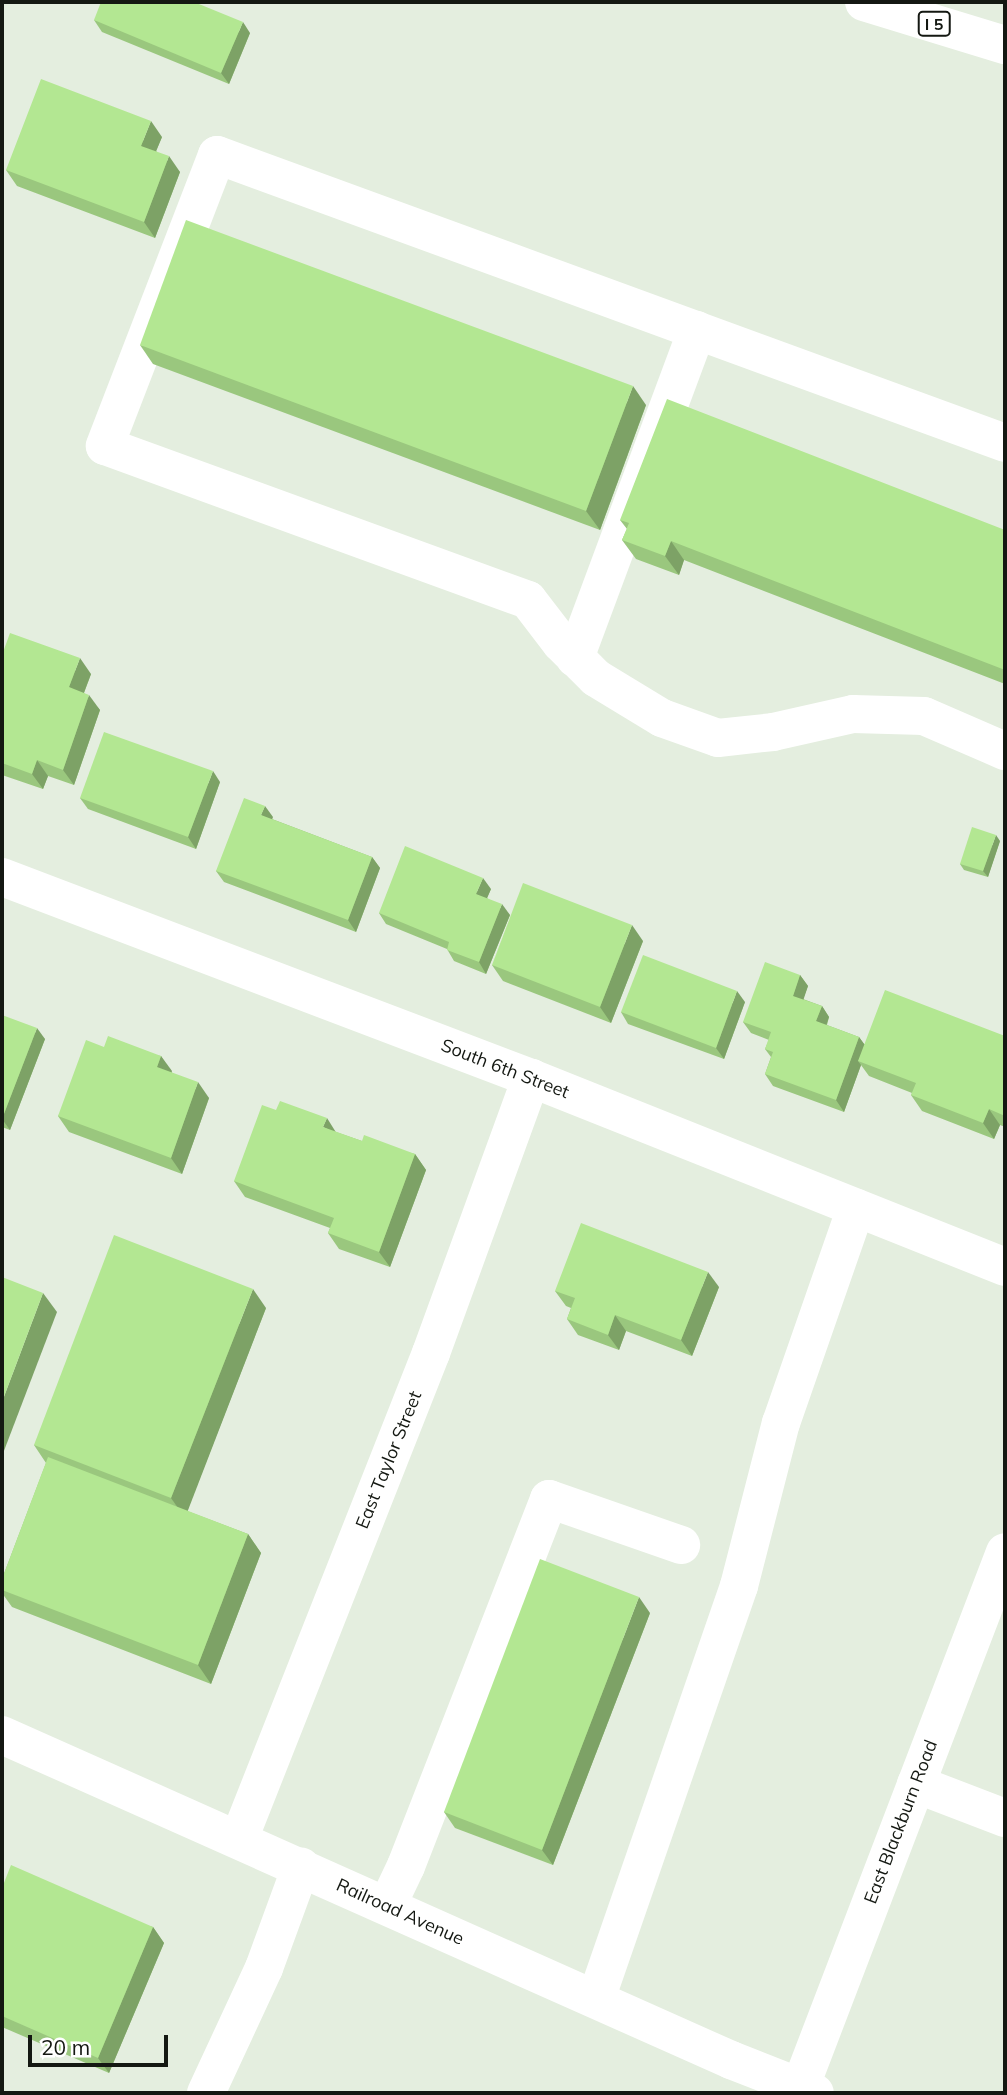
<!DOCTYPE html>
<style>
body{margin:0}
#map{position:relative;width:1007px;height:2095px;overflow:hidden;background:#e4eedf;font-family:Mulish,sans-serif}
div>[style]{position:absolute}
.minor>*{height:38px;margin:-19px;padding:0 19px;transform-origin:19px;border-radius:19px;background:#fff}
.highway>*{height:38px;margin:-19px;padding:0 19px;transform-origin:19px;border-radius:19px;background:#fff}
.wall>*{inset:0;background:#9ac77e}
.shaded-wall>*{inset:0;background:#7da266}
.building>*{inset:0;background:#b3e792}
span{translate:-50% -50%;white-space:nowrap;text-align:center;line-height:1.15;-webkit-text-stroke:7px #fff;paint-order:stroke}
.shield-label span{padding:2px 5px;background:#fff;border:2px solid;border-radius:5px;-webkit-text-stroke-width:0}
.shield-label{font-size:16px;color:#141812;font-weight:700}
.street-label{font-size:18px;color:#141812}
.frame{position:absolute;inset:0;border:4px solid #141812;pointer-events:none}
.scale{position:absolute;left:28px;top:2035px;width:140px;height:32px;box-sizing:border-box;border:4px solid #141812;border-top:0;padding-left:9px;font-size:21px;line-height:24px;white-space:nowrap;color:#141812;-webkit-text-stroke:5px #fff;paint-order:stroke}
</style>
<div id="map">
<div class="minor">
<i style="left:1005px;top:443px;width:839px;rotate:-159.92deg"></i>
<i style="left:217px;top:155px;width:312px;rotate:111.1deg"></i>
<i style="left:105px;top:446px;width:450px;rotate:20deg"></i>
<i style="left:528px;top:600px;width:54px;rotate:52.5deg"></i>
<i style="left:561px;top:643px;width:49px;rotate:45deg"></i>
<i style="left:596px;top:678px;width:77px;rotate:31.2deg"></i>
<i style="left:662px;top:718px;width:59px;rotate:19.7deg"></i>
<i style="left:718px;top:738px;width:55px;rotate:-6.2deg"></i>
<i style="left:773px;top:732px;width:82px;rotate:-12.7deg"></i>
<i style="left:853px;top:714px;width:71px;rotate:1.6deg"></i>
<i style="left:924px;top:716px;width:88px;rotate:23.4deg"></i>
<i style="left:575px;top:658px;width:350px;rotate:-69.6deg"></i>
<i style="left:2px;top:877px;width:566px;rotate:20.8deg"></i>
<i style="left:531px;top:1078px;width:510px;rotate:21.74deg"></i>
<i style="left:2px;top:1735px;width:798px;rotate:24.03deg"></i>
<i style="left:731px;top:2060px;width:90px;rotate:21.4deg"></i>
<i style="left:916px;top:1784px;width:95px;rotate:20.9deg"></i>
<i style="left:239px;top:1839px;width:523px;rotate:-68.44deg"></i>
<i style="left:431px;top:1353px;width:293px;rotate:-70deg"></i>
<i style="left:387px;top:1906px;width:44px;rotate:-64.6deg"></i>
<i style="left:406px;top:1866px;width:394px;rotate:-68.7deg"></i>
<i style="left:549px;top:1499px;width:140px;rotate:19.2deg"></i>
<i style="left:596px;top:1999px;width:437px;rotate:-70.9deg"></i>
<i style="left:739px;top:1586px;width:168px;rotate:-75.6deg"></i>
<i style="left:781px;top:1423px;width:228px;rotate:-70.8deg"></i>
<i style="left:206px;top:2093px;width:138px;rotate:-65.1deg"></i>
<i style="left:264px;top:1968px;width:108px;rotate:-69.9deg"></i>
<i style="left:798px;top:2093px;width:579px;rotate:-69.06deg"></i>
</div>
<div class="highway">
<i style="left:864px;top:2px;width:147px;rotate:17deg"></i>
</div>
<div class="wall">
<i style="clip-path:polygon(94px 20px,250px 33px,229px 84px,102px 32px)"></i>
<i style="clip-path:polygon(162px 137px,156px 151px,180px 172px,155px 238px,17px 186px,6px 170px)"></i>
<i style="clip-path:polygon(140px 345px,646px 405px,600px 530px,153px 364px)"></i>
<i style="clip-path:polygon(620px 520px,1005px 530px,1005px 684px,684px 560px,679px 575px,636px 559px,622px 540px,627px 529px)"></i>
<i style="clip-path:polygon(2px 655px,91px 674px,84px 693px,100px 710px,74px 785px,48px 776px,43px 789px,2px 775px)"></i>
<i style="clip-path:polygon(220px 782px,196px 849px,88px 809px,80px 798px)"></i>
<i style="clip-path:polygon(273px 817px,272px 819px,372px 857px,380px 868px,356px 932px,224px 882px,216px 871px)"></i>
<i style="clip-path:polygon(1000px 841px,988px 877px,964px 870px,960px 864px)"></i>
<i style="clip-path:polygon(491px 889px,487px 898px,510px 915px,486px 974px,454px 961px,447px 949px,386px 924px,379px 913px)"></i>
<i style="clip-path:polygon(643px 941px,611px 1023px,503px 981px,492px 965px)"></i>
<i style="clip-path:polygon(800px 975px,808px 986px,803px 999px,822px 1006px,829px 1017px,827px 1025px,859px 1037px,864px 1044px,1005px 1036px,1005px 1127px,1000px 1125px,994px 1139px,922px 1111px,911px 1095px,912px 1093px,869px 1076px,861px 1065px,844px 1112px,773px 1086px,765px 1074px,771px 1057px,765px 1049px,769px 1040px,751px 1033px,743px 1022px)"></i>
<i style="clip-path:polygon(745px 1002px,724px 1059px,628px 1024px,621px 1012px)"></i>
<i style="clip-path:polygon(2px 1015px,45px 1039px,10px 1130px,2px 1127px)"></i>
<i style="clip-path:polygon(104px 1047px,161px 1056px,171px 1072px,209px 1098px,182px 1174px,69px 1132px,58px 1116px)"></i>
<i style="clip-path:polygon(336px 1132px,362px 1141px,415px 1154px,426px 1170px,390px 1267px,339px 1249px,328px 1233px,330px 1228px,245px 1197px,234px 1181px)"></i>
<i style="clip-path:polygon(719px 1287px,692px 1356px,626px 1331px,619px 1350px,578px 1335px,567px 1319px,571px 1308px,566px 1306px,555px 1291px)"></i>
<i style="clip-path:polygon(266px 1308px,187px 1511px,248px 1534px,261px 1553px,211px 1684px,12px 1607px,2px 1593px,2px 1579px,46px 1463px,34px 1445px)"></i>
<i style="clip-path:polygon(650px 1613px,553px 1865px,455px 1828px,444px 1812px)"></i>
<i style="clip-path:polygon(2px 1888px,153px 1927px,164px 1943px,109px 2073px,2px 2027px)"></i>
</div>
<div class="shaded-wall">
<i style="clip-path:polygon(243px 22px,250px 33px,229px 84px,221px 73px)"></i>
<i style="clip-path:polygon(151px 121px,162px 137px,152px 161px,141px 146px)"></i>
<i style="clip-path:polygon(169px 156px,180px 172px,155px 238px,144px 222px)"></i>
<i style="clip-path:polygon(633px 386px,646px 405px,600px 530px,586px 511px)"></i>
<i style="clip-path:polygon(671px 541px,684px 560px,679px 575px,665px 556px)"></i>
<i style="clip-path:polygon(80px 658px,91px 674px,80px 703px,69px 687px)"></i>
<i style="clip-path:polygon(89px 695px,100px 710px,74px 785px,63px 770px)"></i>
<i style="clip-path:polygon(37px 760px,48px 776px,43px 789px,32px 774px)"></i>
<i style="clip-path:polygon(213px 771px,220px 782px,196px 849px,188px 837px)"></i>
<i style="clip-path:polygon(265px 806px,273px 817px,269px 826px,261px 815px)"></i>
<i style="clip-path:polygon(996px 835px,1000px 841px,988px 877px,983px 871px)"></i>
<i style="clip-path:polygon(372px 857px,380px 868px,356px 932px,348px 920px)"></i>
<i style="clip-path:polygon(483px 878px,491px 889px,484px 905px,476px 894px)"></i>
<i style="clip-path:polygon(502px 904px,510px 915px,486px 974px,479px 962px)"></i>
<i style="clip-path:polygon(632px 925px,643px 941px,611px 1023px,600px 1007px)"></i>
<i style="clip-path:polygon(800px 975px,808px 986px,801px 1007px,793px 996px)"></i>
<i style="clip-path:polygon(737px 991px,745px 1002px,724px 1059px,716px 1048px)"></i>
<i style="clip-path:polygon(822px 1006px,829px 1017px,824px 1032px,816px 1021px)"></i>
<i style="clip-path:polygon(37px 1028px,45px 1039px,10px 1130px,2px 1119px)"></i>
<i style="clip-path:polygon(859px 1037px,867px 1048px,858px 1061px,861px 1065px,844px 1112px,836px 1100px)"></i>
<i style="clip-path:polygon(161px 1056px,172px 1071px,168px 1083px,157px 1067px)"></i>
<i style="clip-path:polygon(198px 1082px,209px 1098px,182px 1174px,171px 1158px)"></i>
<i style="clip-path:polygon(989px 1109px,1000px 1125px,994px 1139px,983px 1123px)"></i>
<i style="clip-path:polygon(327px 1118px,337px 1134px,323px 1127px)"></i>
<i style="clip-path:polygon(415px 1154px,426px 1170px,390px 1267px,379px 1252px)"></i>
<i style="clip-path:polygon(708px 1272px,719px 1287px,692px 1356px,681px 1340px)"></i>
<i style="clip-path:polygon(253px 1289px,266px 1308px,185px 1518px,171px 1498px)"></i>
<i style="clip-path:polygon(43px 1293px,57px 1312px,2px 1456px,2px 1402px)"></i>
<i style="clip-path:polygon(615px 1315px,626px 1331px,619px 1350px,608px 1335px)"></i>
<i style="clip-path:polygon(248px 1534px,261px 1553px,211px 1684px,198px 1665px)"></i>
<i style="clip-path:polygon(639px 1597px,650px 1613px,553px 1865px,542px 1850px)"></i>
<i style="clip-path:polygon(153px 1927px,164px 1943px,109px 2073px,98px 2058px)"></i>
</div>
<div class="building">
<i style="clip-path:polygon(101px 2px,194px 2px,243px 22px,221px 73px,94px 20px)"></i>
<i style="clip-path:polygon(41px 79px,151px 121px,141px 146px,169px 156px,144px 222px,6px 170px)"></i>
<i style="clip-path:polygon(186px 220px,633px 386px,586px 511px,140px 345px)"></i>
<i style="clip-path:polygon(667px 399px,1005px 530px,1005px 670px,671px 541px,665px 556px,622px 540px,629px 523px,620px 520px)"></i>
<i style="clip-path:polygon(10px 633px,80px 658px,69px 687px,89px 695px,63px 770px,37px 760px,32px 774px,2px 763px,2px 655px)"></i>
<i style="clip-path:polygon(104px 732px,213px 771px,188px 837px,80px 798px)"></i>
<i style="clip-path:polygon(244px 798px,265px 806px,261px 815px,372px 857px,348px 920px,216px 871px)"></i>
<i style="clip-path:polygon(972px 827px,996px 835px,983px 871px,960px 864px)"></i>
<i style="clip-path:polygon(405px 846px,483px 878px,476px 894px,502px 904px,479px 962px,447px 950px,449px 942px,379px 913px)"></i>
<i style="clip-path:polygon(523px 883px,632px 925px,600px 1007px,492px 965px)"></i>
<i style="clip-path:polygon(643px 955px,737px 991px,716px 1048px,621px 1012px)"></i>
<i style="clip-path:polygon(765px 962px,800px 975px,793px 996px,822px 1006px,816px 1021px,859px 1037px,836px 1100px,765px 1074px,773px 1052px,765px 1049px,771px 1032px,743px 1022px)"></i>
<i style="clip-path:polygon(885px 990px,1005px 1036px,1005px 1116px,989px 1109px,983px 1123px,911px 1095px,916px 1083px,858px 1061px)"></i>
<i style="clip-path:polygon(2px 1015px,37px 1028px,2px 1119px)"></i>
<i style="clip-path:polygon(108px 1036px,161px 1056px,157px 1067px,198px 1082px,171px 1158px,58px 1116px,86px 1040px,104px 1047px)"></i>
<i style="clip-path:polygon(280px 1101px,327px 1118px,323px 1127px,362px 1141px,364px 1135px,415px 1154px,379px 1252px,328px 1233px,334px 1218px,234px 1181px,262px 1105px,276px 1110px)"></i>
<i style="clip-path:polygon(581px 1223px,708px 1272px,681px 1340px,615px 1315px,608px 1335px,567px 1319px,575px 1298px,555px 1291px)"></i>
<i style="clip-path:polygon(114px 1235px,253px 1289px,171px 1498px,34px 1445px)"></i>
<i style="clip-path:polygon(2px 1277px,43px 1293px,2px 1402px)"></i>
<i style="clip-path:polygon(48px 1457px,248px 1534px,198px 1665px,2px 1590px,2px 1579px)"></i>
<i style="clip-path:polygon(540px 1559px,639px 1597px,542px 1850px,444px 1812px)"></i>
<i style="clip-path:polygon(11px 1865px,153px 1927px,98px 2058px,2px 2016px,2px 1888px)"></i>
</div>
<div class="shield-label">
<span style="left:934px;top:24px">I 5</span>
</div>
<div class="street-label">
<span style="left:505px;top:1069px;rotate:21deg">South 6th Street</span>
<span style="left:389px;top:1460px;rotate:-68deg">East Taylor Street</span>
<span style="left:901px;top:1822px;rotate:-69deg">East Blackburn Road</span>
<span style="left:400px;top:1912px;rotate:24deg">Railroad Avenue</span>
</div>
<div class="frame"></div>
<div class="scale">20 m</div>
</div>
